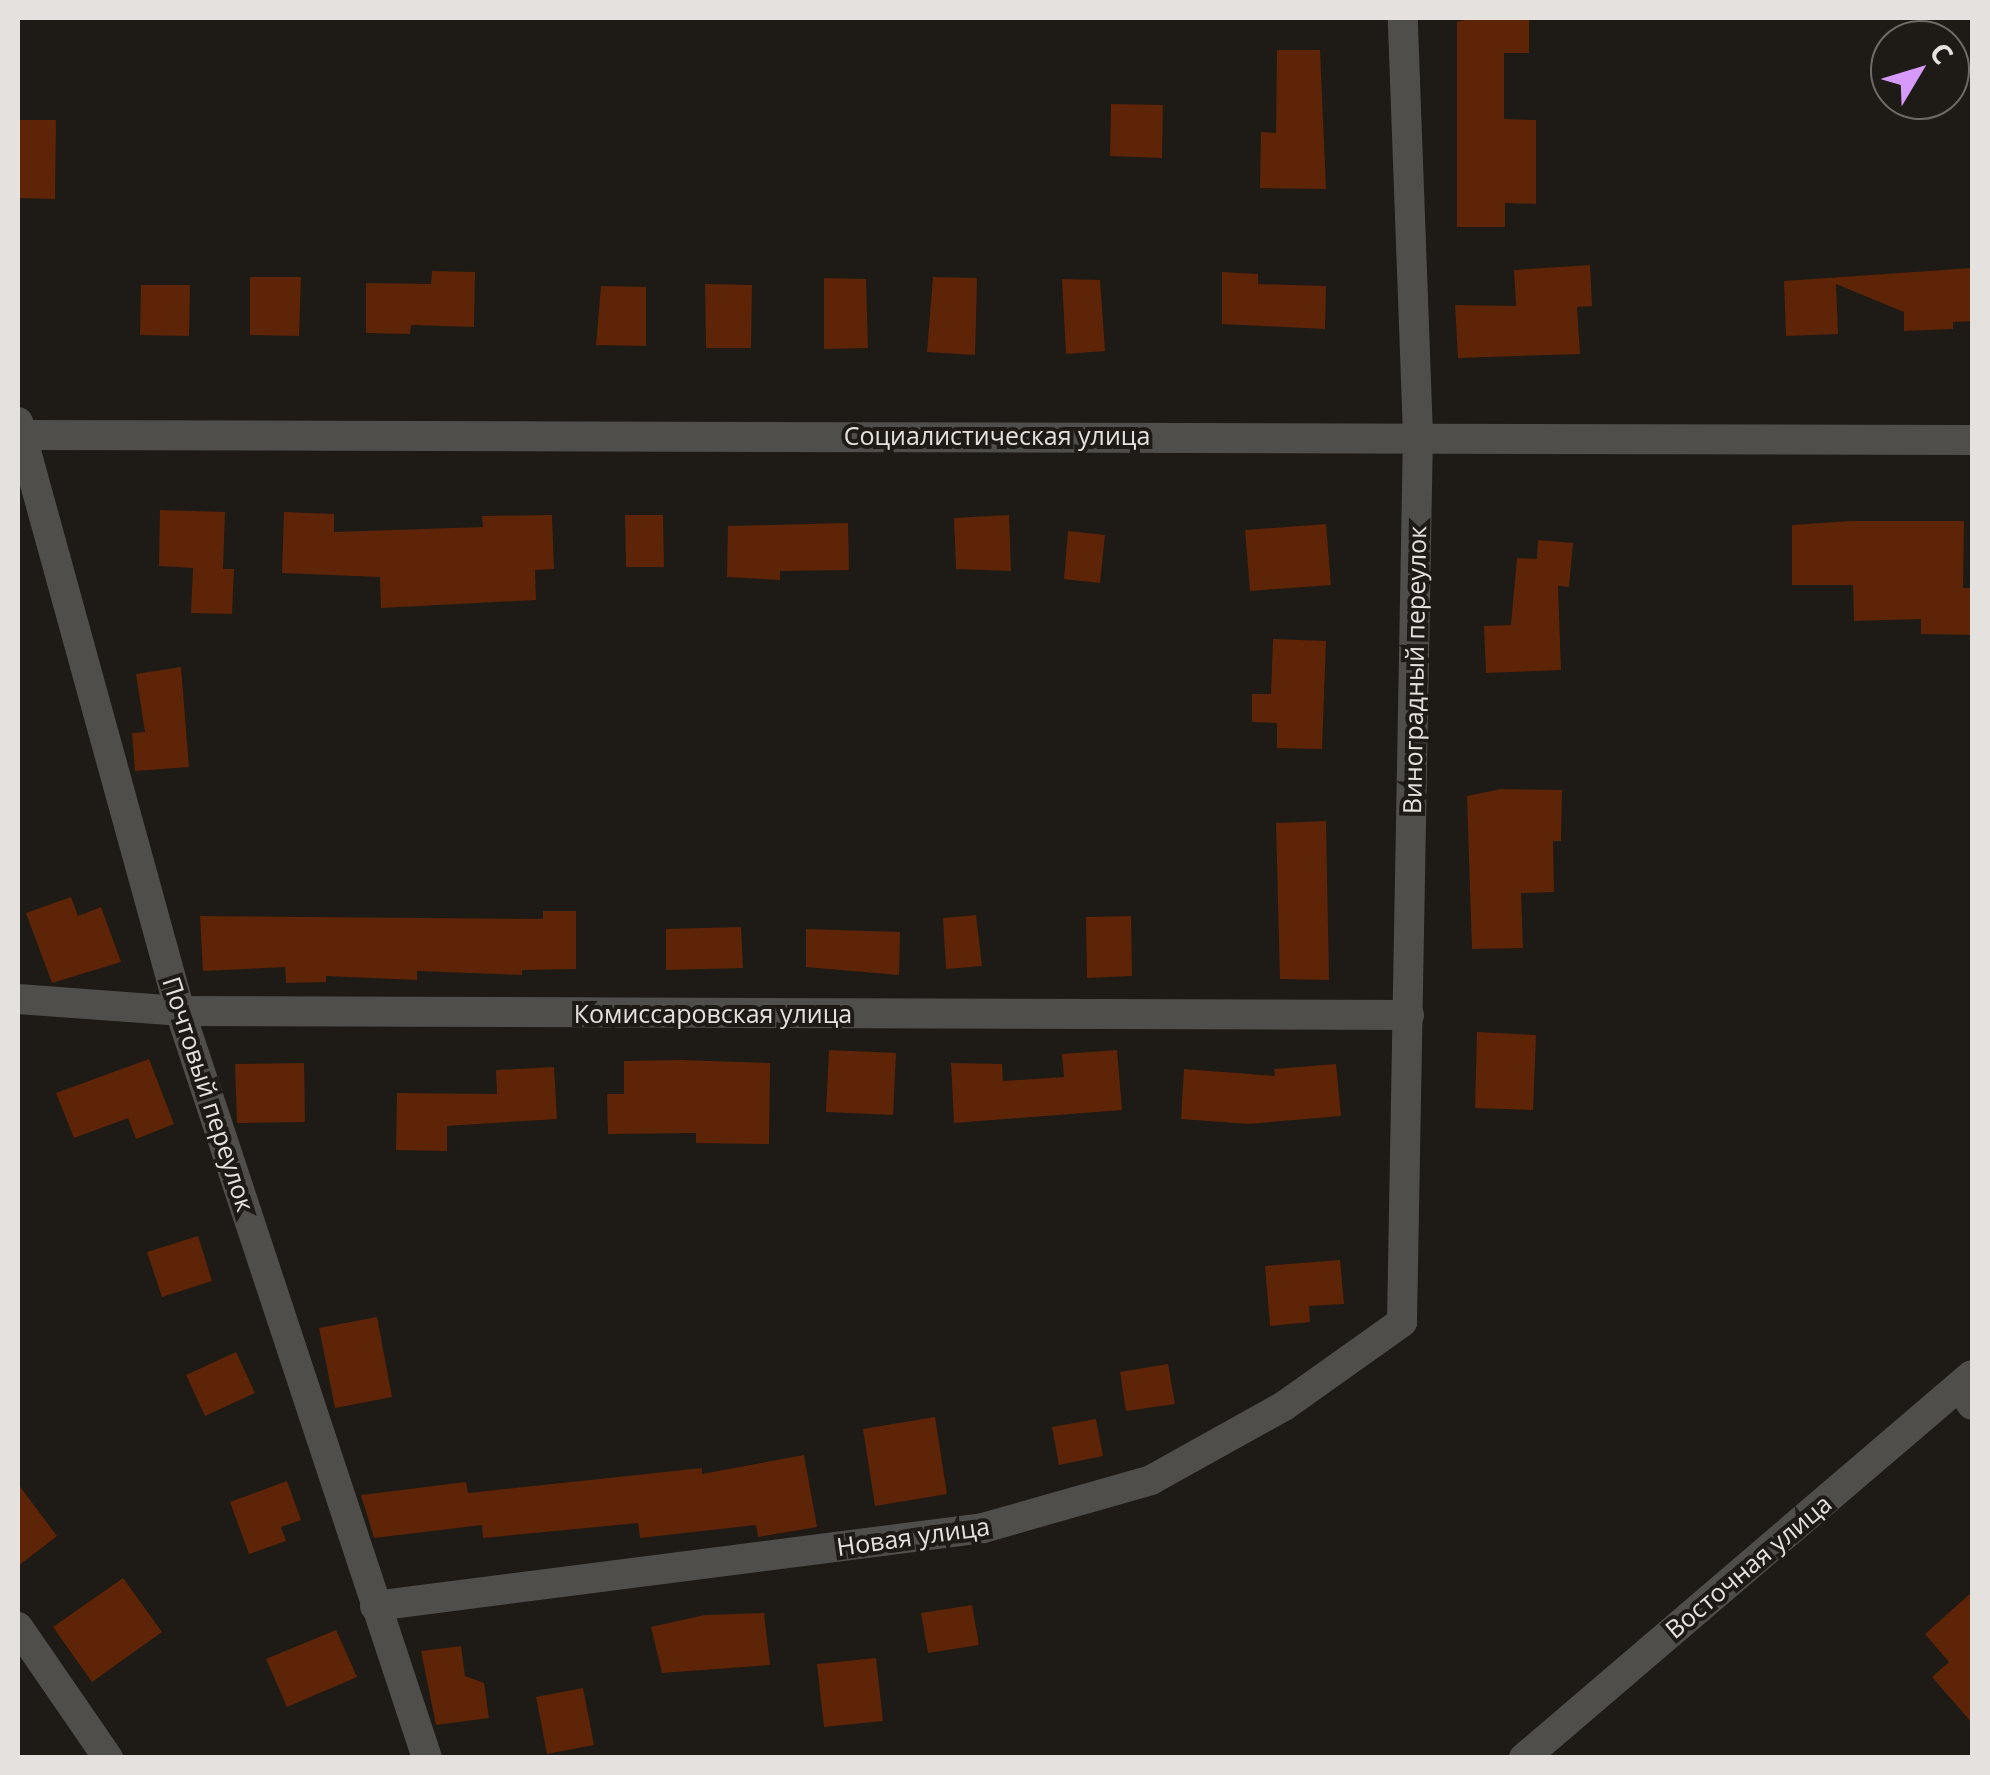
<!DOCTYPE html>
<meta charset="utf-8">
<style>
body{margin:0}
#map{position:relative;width:1990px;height:1775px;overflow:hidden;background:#1e1a15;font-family:"Open Sans",sans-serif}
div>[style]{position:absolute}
.building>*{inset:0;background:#5d2407}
.minor>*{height:30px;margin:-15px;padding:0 15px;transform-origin:15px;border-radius:15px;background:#4f4e4b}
.tertiary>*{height:30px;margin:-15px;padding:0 15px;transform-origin:15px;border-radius:15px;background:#4f4e4b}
span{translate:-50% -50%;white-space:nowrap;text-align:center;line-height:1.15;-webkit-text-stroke:8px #1e1a15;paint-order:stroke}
.street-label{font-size:25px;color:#e5e1de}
.frame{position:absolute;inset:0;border:20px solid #e5e1de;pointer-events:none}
.north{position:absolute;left:1870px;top:20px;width:100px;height:100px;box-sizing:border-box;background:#1e1a15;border:2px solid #6e6a65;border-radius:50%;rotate:52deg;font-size:28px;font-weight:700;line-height:40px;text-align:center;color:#e5e1de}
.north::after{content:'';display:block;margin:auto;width:35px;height:45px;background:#d69bfa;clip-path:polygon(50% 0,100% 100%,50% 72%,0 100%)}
</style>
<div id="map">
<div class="building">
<i style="clip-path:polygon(1472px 18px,1529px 18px,1529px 53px,1504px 53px,1504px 119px,1536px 120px,1536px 204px,1505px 203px,1505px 227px,1457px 227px,1457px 22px)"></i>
<i style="clip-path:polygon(1277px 50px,1320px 50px,1326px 189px,1260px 188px,1261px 132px,1276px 133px)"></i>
<i style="clip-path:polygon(1111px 104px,1163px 105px,1162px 158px,1110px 156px)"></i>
<i style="clip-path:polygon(18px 120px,56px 120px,55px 199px,18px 198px)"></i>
<i style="clip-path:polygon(1590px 265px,1592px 306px,1577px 307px,1580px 354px,1458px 358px,1455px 305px,1516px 306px,1514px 270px)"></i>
<i style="clip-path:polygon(1972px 268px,1972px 321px,1953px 322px,1953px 329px,1904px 331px,1904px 312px,1836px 284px,1838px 334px,1786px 336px,1784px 281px)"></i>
<i style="clip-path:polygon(432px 271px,475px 272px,474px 327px,411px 325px,410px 334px,366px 333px,366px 283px,431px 284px)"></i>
<i style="clip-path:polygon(1222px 272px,1258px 274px,1258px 284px,1326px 286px,1325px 329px,1222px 324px)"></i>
<i style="clip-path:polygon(250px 277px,301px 277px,299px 336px,250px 335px)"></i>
<i style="clip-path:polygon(933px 277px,977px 278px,975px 355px,927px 352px)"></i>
<i style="clip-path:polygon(824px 278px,866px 279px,868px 348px,824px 349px)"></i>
<i style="clip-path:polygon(1062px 279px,1100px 280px,1105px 351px,1066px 354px)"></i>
<i style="clip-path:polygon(705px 284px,752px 285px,751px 348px,706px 348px)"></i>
<i style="clip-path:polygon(141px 285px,190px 285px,189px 336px,140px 335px)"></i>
<i style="clip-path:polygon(601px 286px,646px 287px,646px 346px,596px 345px)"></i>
<i style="clip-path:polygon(160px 510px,225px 512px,223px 569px,234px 569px,232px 614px,191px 613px,193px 568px,159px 566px)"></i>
<i style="clip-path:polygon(284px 512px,334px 514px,334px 532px,483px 527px,482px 516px,552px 515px,554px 569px,535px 570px,536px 600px,381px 608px,380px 577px,282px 573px)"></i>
<i style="clip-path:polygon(625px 515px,663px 515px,664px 567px,626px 567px)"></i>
<i style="clip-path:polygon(1009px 515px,1011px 571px,956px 569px,954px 518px)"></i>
<i style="clip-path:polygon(1851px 521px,1964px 521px,1963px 588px,1972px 588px,1972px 635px,1921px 634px,1921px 619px,1854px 621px,1853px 585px,1792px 585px,1792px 525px)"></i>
<i style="clip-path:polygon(848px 523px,849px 570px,780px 571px,780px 580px,727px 577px,728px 526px)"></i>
<i style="clip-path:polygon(1326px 524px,1331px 585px,1250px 591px,1245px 530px)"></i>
<i style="clip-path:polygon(1068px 531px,1105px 535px,1100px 583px,1064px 579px)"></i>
<i style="clip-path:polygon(1538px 540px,1573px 543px,1569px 587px,1558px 586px,1561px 670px,1486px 673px,1484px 626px,1511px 625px,1517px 558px,1537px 559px)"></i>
<i style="clip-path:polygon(1273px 639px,1326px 641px,1322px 749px,1277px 748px,1277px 723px,1252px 722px,1252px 694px,1271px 694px)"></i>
<i style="clip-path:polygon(181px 667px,189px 767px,135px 771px,132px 733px,145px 732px,136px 674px)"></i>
<i style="clip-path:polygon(1501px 789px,1562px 790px,1561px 841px,1553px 841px,1554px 892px,1521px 893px,1523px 948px,1472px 949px,1467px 796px)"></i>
<i style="clip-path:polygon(1326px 821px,1329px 980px,1280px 979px,1276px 823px)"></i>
<i style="clip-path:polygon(71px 897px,78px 916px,101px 907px,121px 962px,52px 983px,26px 913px)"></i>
<i style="clip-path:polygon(543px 911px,576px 911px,576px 969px,522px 970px,522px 975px,417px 971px,417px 980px,326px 976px,326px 982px,286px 983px,285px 967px,203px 971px,200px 916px,543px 919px)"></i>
<i style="clip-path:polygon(976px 915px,982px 966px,946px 969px,943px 918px)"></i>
<i style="clip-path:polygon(1131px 916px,1132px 976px,1087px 978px,1086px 917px)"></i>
<i style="clip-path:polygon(741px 927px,743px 968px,666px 970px,666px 929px)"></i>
<i style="clip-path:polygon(806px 929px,900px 932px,899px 975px,806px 967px)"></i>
<i style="clip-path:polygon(1477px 1032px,1536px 1035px,1533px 1110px,1475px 1108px)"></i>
<i style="clip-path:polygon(829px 1050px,896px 1053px,893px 1115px,826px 1112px)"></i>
<i style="clip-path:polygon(1117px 1050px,1122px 1110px,954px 1123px,951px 1063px,1002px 1064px,1003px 1081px,1064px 1077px,1062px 1054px)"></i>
<i style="clip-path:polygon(149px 1059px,174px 1124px,136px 1139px,128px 1118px,74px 1138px,56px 1093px)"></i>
<i style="clip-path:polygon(682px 1060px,770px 1063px,769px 1144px,696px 1143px,696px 1133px,608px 1134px,607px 1094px,624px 1094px,624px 1061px)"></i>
<i style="clip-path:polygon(304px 1063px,305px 1122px,237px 1123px,235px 1064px)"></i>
<i style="clip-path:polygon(1336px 1064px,1341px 1116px,1248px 1124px,1181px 1119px,1184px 1069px,1275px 1076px,1274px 1069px)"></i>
<i style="clip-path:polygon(554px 1067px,557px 1119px,447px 1126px,447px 1151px,396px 1150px,397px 1093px,497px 1094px,496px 1070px)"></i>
<i style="clip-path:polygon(198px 1236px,212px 1281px,162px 1297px,147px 1252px)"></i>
<i style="clip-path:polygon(1340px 1260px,1344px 1304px,1309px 1306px,1310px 1322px,1270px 1326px,1265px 1266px)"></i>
<i style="clip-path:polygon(377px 1317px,392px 1397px,335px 1408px,319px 1328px)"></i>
<i style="clip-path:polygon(236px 1352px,255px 1393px,205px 1416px,186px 1375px)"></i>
<i style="clip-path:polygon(1168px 1364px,1175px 1404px,1126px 1411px,1120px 1372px)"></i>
<i style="clip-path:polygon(935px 1417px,947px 1494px,875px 1506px,863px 1429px)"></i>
<i style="clip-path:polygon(1096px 1419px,1103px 1456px,1059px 1465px,1052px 1427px)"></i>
<i style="clip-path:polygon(804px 1455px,817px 1527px,758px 1537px,756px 1525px,640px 1538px,638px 1523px,483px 1538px,482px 1525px,374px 1538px,361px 1495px,466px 1482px,468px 1493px,702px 1468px,702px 1474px)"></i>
<i style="clip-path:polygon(287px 1481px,301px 1520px,281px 1527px,286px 1541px,249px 1554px,230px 1502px)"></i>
<i style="clip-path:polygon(18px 1484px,57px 1536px,18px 1566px)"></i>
<i style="clip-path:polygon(123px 1578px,162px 1632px,92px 1682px,53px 1627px)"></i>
<i style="clip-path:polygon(1972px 1592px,1972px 1723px,1932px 1677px,1949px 1662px,1925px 1634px)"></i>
<i style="clip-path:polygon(972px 1605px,979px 1645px,928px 1653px,921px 1613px)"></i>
<i style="clip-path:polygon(764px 1613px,770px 1665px,662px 1673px,651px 1627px,705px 1615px)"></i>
<i style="clip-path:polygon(336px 1630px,357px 1677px,287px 1707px,266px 1659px)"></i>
<i style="clip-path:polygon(461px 1646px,465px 1676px,484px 1683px,489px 1718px,436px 1725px,421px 1651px)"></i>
<i style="clip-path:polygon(876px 1658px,883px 1721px,824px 1727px,817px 1664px)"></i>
<i style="clip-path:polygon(583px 1688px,594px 1745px,547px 1754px,536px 1697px)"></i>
</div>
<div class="minor">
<i style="left:18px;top:422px;width:611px;rotate:74.62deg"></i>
<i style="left:180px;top:1011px;width:787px;rotate:71.7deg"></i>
<i style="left:21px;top:435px;width:1951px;rotate:0.15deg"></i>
<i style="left:18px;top:999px;width:162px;rotate:4.2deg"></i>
<i style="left:180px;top:1011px;width:1229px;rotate:0.19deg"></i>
<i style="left:1960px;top:1386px;width:22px;rotate:58deg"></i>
<i style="left:375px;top:1606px;width:613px;rotate:-7.31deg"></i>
<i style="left:983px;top:1528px;width:175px;rotate:-15.9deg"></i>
<i style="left:1151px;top:1480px;width:152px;rotate:-29.1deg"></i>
<i style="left:1284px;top:1406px;width:145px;rotate:-35.4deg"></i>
<i style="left:1402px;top:1322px;width:887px;rotate:-88.97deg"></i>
<i style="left:1418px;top:435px;width:417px;rotate:-92.1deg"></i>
<i style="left:18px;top:1627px;width:159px;rotate:55.5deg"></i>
</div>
<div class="tertiary">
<i style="left:1524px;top:1758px;width:589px;rotate:-40.53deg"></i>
</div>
<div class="street-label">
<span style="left:997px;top:435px">Социалистическая улица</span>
<span style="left:1414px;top:670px;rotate:-89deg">Виноградный переулок</span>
<span style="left:713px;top:1013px">Комиссаровская улица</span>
<span style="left:209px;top:1094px;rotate:72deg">Почтовый переулок</span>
<span style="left:913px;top:1536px;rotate:-8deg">Новая улица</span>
<span style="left:1748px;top:1566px;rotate:-40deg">Восточная улица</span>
</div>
<div class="frame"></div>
<div class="north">С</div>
</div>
